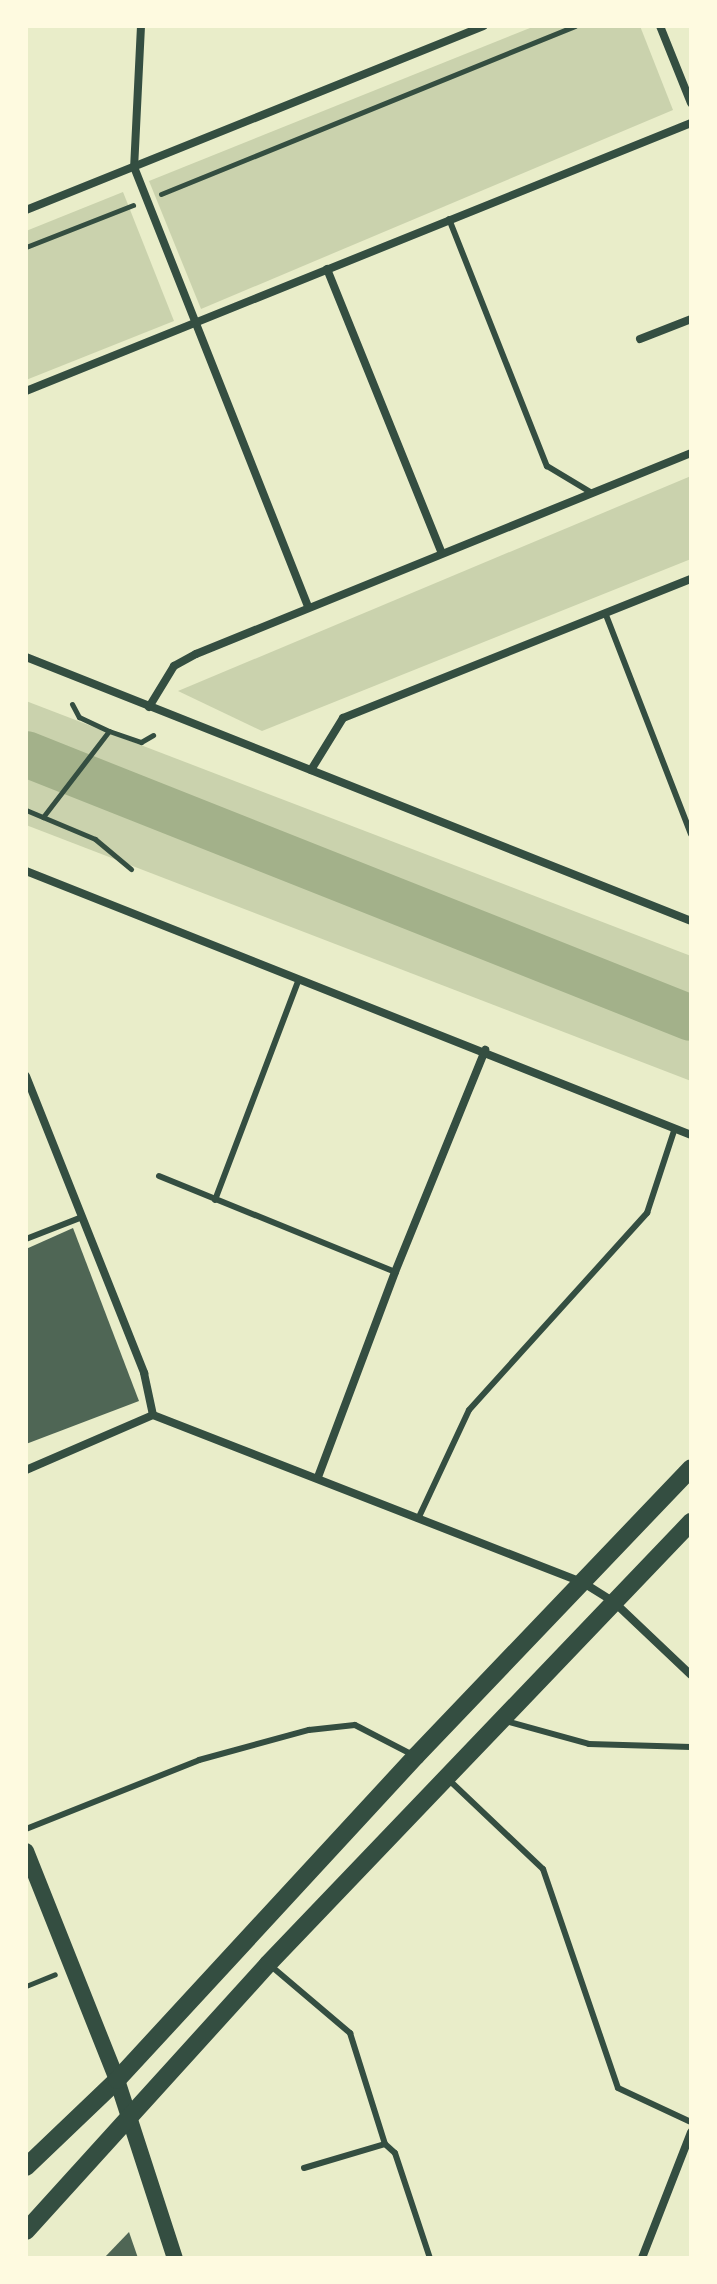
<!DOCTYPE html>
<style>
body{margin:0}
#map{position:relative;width:717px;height:2284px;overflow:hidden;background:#e9edc9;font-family:"Golos Text",sans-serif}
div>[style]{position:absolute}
.green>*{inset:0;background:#cad2ad}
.river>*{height:46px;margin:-23px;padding:0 23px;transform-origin:23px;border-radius:23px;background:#a3b18a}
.building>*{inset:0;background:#4f6655}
.path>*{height:5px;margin:-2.5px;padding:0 2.5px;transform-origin:2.5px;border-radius:2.5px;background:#344e41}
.service>*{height:6px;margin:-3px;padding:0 3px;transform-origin:3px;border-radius:3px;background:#344e41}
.minor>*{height:8px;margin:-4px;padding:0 4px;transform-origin:4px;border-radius:4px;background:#344e41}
.secondary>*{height:16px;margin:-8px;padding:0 8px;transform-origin:8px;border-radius:8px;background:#344e41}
.primary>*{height:18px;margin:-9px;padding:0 9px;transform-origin:9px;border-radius:9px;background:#344e41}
span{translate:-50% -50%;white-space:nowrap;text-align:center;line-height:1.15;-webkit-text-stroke:6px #fefae0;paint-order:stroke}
.frame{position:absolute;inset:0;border:28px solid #fefae0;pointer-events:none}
</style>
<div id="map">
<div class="green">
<i style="clip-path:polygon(535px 26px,640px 26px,673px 110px,201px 309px,149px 181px)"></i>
<i style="clip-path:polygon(123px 192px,174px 321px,26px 380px,26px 231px)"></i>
<i style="clip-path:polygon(691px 476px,691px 559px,262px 731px,178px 691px)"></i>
<i style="clip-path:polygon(26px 701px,691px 956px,691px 1081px,26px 825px)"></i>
</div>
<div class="river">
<i style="left:26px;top:754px;width:715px;rotate:21.65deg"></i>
</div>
<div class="building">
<i style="clip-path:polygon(73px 1228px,139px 1401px,26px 1444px,26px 1249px)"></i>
<i style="clip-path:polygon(129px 2232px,138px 2258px,104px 2258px)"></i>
</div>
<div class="path">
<i style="left:161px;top:194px;width:447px;rotate:-22.1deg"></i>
<i style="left:26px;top:247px;width:115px;rotate:-21.4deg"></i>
<i style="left:72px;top:704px;width:15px;rotate:62deg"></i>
<i style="left:79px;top:717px;width:33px;rotate:25deg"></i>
<i style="left:109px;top:731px;width:34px;rotate:19deg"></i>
<i style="left:141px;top:742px;width:14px;rotate:-30deg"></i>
<i style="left:26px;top:810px;width:75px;rotate:22.8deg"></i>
<i style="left:95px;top:839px;width:47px;rotate:39.8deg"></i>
<i style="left:43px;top:817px;width:108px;rotate:-52.5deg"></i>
<i style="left:26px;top:1986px;width:31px;rotate:-22deg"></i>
</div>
<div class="service">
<i style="left:449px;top:219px;width:266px;rotate:68.4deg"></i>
<i style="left:547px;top:466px;width:52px;rotate:31deg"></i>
<i style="left:606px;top:615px;width:235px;rotate:68.8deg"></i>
<i style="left:159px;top:1176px;width:255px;rotate:22.1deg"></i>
<i style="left:215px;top:1200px;width:236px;rotate:-69.2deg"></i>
<i style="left:26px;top:1239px;width:60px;rotate:-21.4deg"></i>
<i style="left:418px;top:1519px;width:120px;rotate:-64.9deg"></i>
<i style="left:469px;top:1410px;width:266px;rotate:-47.9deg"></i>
<i style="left:647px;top:1213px;width:89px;rotate:-71.8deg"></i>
<i style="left:506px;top:1721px;width:86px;rotate:15.5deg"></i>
<i style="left:589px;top:1744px;width:102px;rotate:1.7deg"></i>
<i style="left:448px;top:1779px;width:131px;rotate:43.5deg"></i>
<i style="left:543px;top:1869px;width:231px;rotate:71.1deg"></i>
<i style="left:618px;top:2088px;width:81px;rotate:25deg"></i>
<i style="left:26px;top:1829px;width:186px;rotate:-21.7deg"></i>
<i style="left:199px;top:1760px;width:114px;rotate:-15.3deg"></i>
<i style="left:309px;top:1730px;width:46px;rotate:-6.2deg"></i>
<i style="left:355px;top:1725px;width:65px;rotate:27.3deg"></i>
<i style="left:271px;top:1966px;width:104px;rotate:40.3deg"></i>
<i style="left:350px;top:2033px;width:116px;rotate:72.5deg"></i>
<i style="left:385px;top:2144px;width:13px;rotate:42deg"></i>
<i style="left:395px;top:2153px;width:111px;rotate:71.6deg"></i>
<i style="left:304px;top:2168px;width:84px;rotate:-16.5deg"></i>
</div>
<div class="minor">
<i style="left:141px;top:26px;width:141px;rotate:92.8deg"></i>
<i style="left:134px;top:167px;width:473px;rotate:68.4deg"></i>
<i style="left:660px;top:26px;width:83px;rotate:68.1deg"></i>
<i style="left:26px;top:210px;width:493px;rotate:-21.9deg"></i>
<i style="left:327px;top:269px;width:306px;rotate:68deg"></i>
<i style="left:640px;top:339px;width:55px;rotate:-21.4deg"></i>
<i style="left:26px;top:391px;width:717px;rotate:-21.95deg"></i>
<i style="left:26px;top:657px;width:715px;rotate:21.65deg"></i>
<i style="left:149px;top:707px;width:48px;rotate:-58.6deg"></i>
<i style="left:174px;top:666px;width:25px;rotate:-29deg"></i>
<i style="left:196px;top:654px;width:534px;rotate:-22.1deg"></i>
<i style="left:311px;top:770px;width:61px;rotate:-58.4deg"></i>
<i style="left:343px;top:718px;width:375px;rotate:-21.8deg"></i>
<i style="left:26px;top:871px;width:715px;rotate:21.65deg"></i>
<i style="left:26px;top:1076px;width:320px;rotate:68.3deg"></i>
<i style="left:144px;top:1373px;width:43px;rotate:77.9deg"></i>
<i style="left:26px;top:1470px;width:138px;rotate:-23.4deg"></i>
<i style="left:153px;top:1415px;width:460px;rotate:21.3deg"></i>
<i style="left:582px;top:1582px;width:38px;rotate:32deg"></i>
<i style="left:614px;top:1602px;width:106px;rotate:43.5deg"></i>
<i style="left:318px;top:1477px;width:219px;rotate:-69.4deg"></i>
<i style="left:395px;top:1272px;width:240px;rotate:-67.9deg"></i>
<i style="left:642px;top:2258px;width:135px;rotate:-68.7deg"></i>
</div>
<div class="secondary">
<i style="left:26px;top:1851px;width:246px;rotate:68.3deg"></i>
<i style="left:117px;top:2080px;width:187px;rotate:72deg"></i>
</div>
<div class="primary">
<i style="left:26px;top:2167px;width:126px;rotate:-43.7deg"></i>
<i style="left:117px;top:2080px;width:441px;rotate:-47.3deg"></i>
<i style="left:416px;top:1756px;width:398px;rotate:-46.3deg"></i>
<i style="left:26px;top:2231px;width:360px;rotate:-47.8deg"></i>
<i style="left:268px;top:1964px;width:612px;rotate:-46.26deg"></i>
</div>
<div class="frame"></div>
</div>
